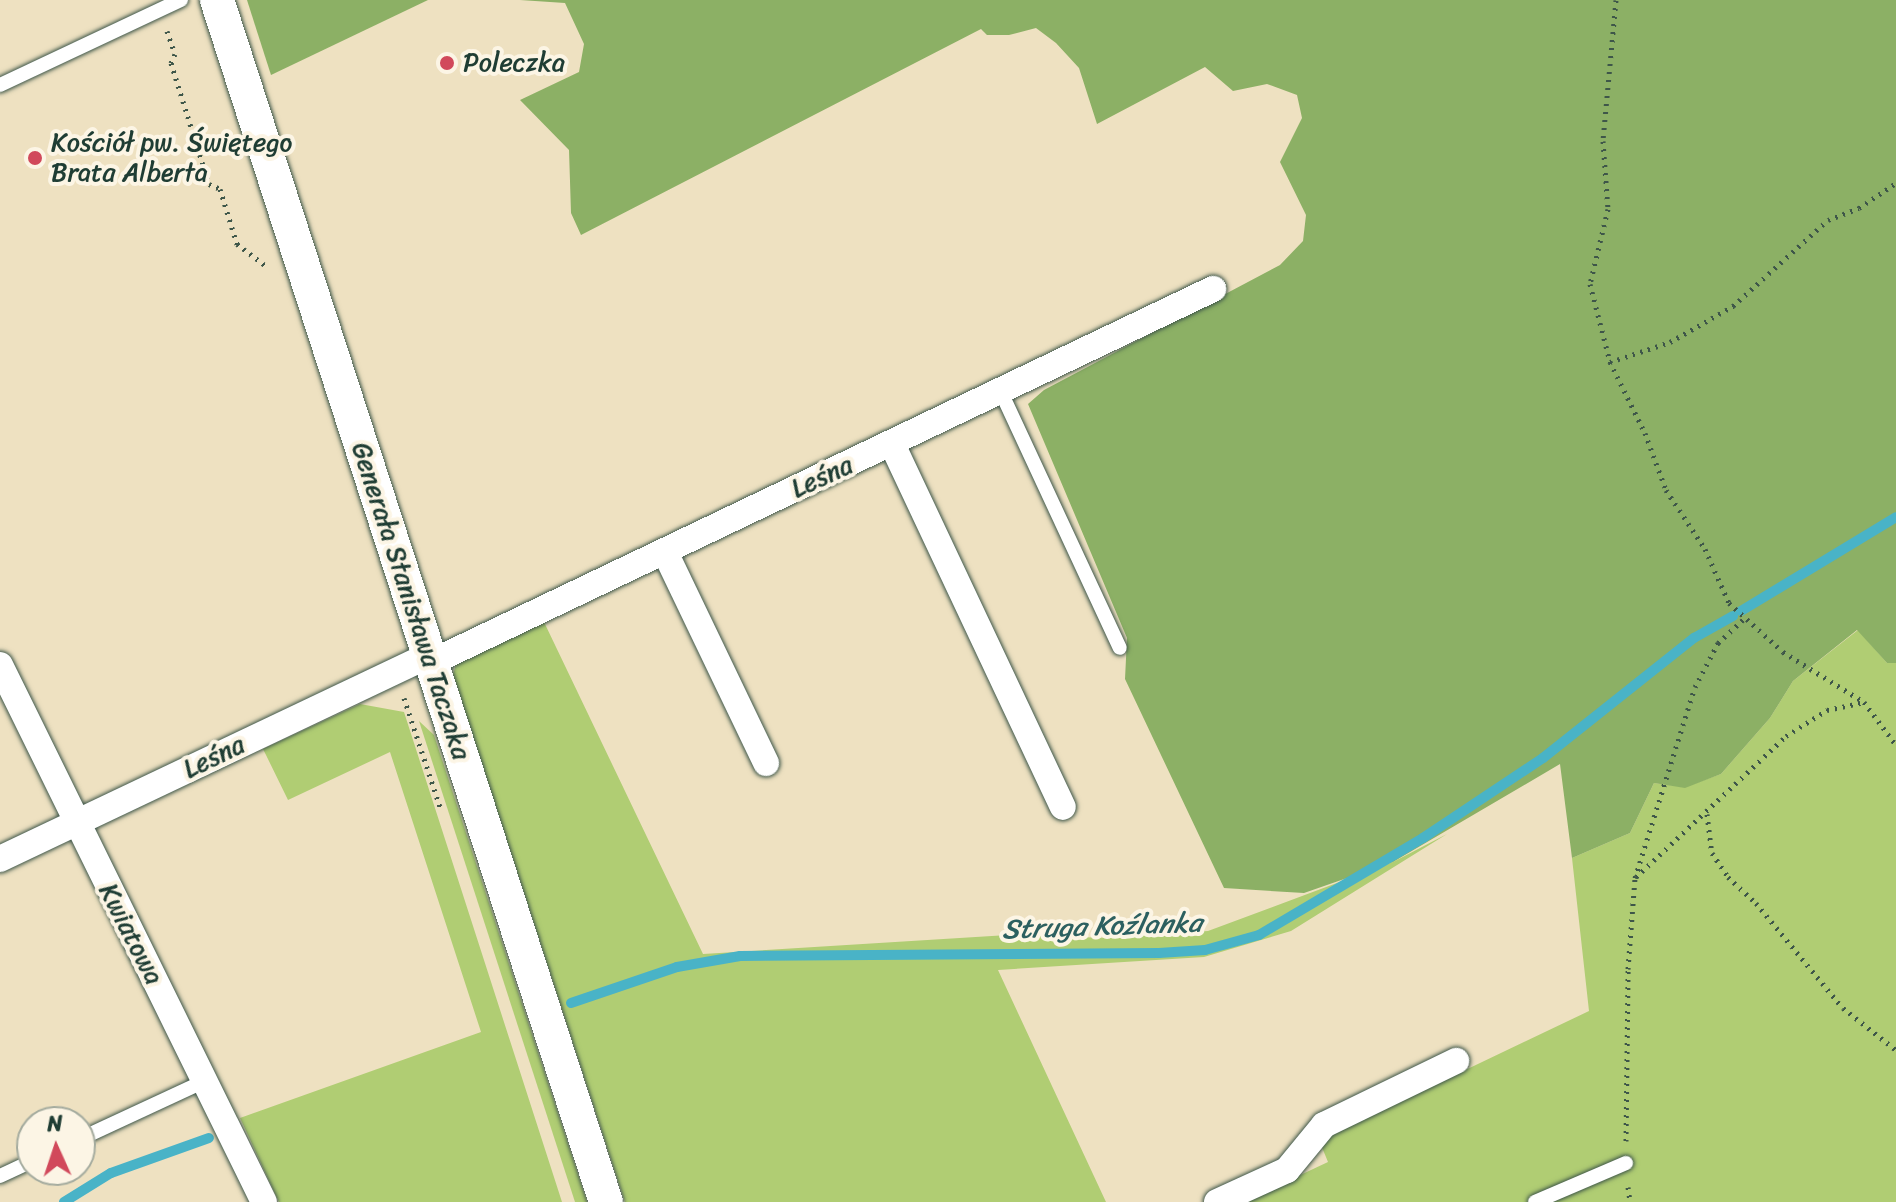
<!DOCTYPE html>
<meta charset="utf-8">
<style>
body{margin:0}
#map{position:relative;width:1896px;height:1202px;overflow:hidden;background:#eee1c1;font-family:Sriracha,sans-serif}
div>[style]{position:absolute}
.green>*{inset:0;background:#b0cd73}
.forest>*{inset:0;background:#8cb065}
.stream>*{height:10px;margin:-5px;padding:0 5px;transform-origin:5px;border-radius:5px;background:#49b3c7}
.path>*{height:5px;margin-top:-2.5px;transform-origin:0;background:repeating-linear-gradient(90deg,#3e5649 0 2px,transparent 0 8px)}
.roads{filter:drop-shadow(0 0 2px #3e5649) drop-shadow(0 0 2px #3e5649)}
.service>*{height:14px;margin:-7px;padding:0 7px;transform-origin:7px;border-radius:7px;background:#fff}
.minor>*{height:26px;margin:-13px;padding:0 13px;transform-origin:13px;border-radius:13px;background:#fff}
.tertiary>*{height:34px;margin:-17px;padding:0 17px;transform-origin:17px;border-radius:17px;background:#fff}
.dots>*{width:22px;height:22px;translate:-50% -50%;box-sizing:border-box;border:4px solid #fcf5e5;border-radius:50%}
span{translate:-50% -50%;white-space:nowrap;text-align:center;line-height:1.15;-webkit-text-stroke:8px #fcf5e5;paint-order:stroke}
.poi-label{font-size:26px;color:#1f3d34}
.left{translate:0 -50%;text-align:left}
.street-label{font-size:26px;color:#1f3d34}
.water-label{font-size:28px;color:#2c6060;font-style:italic}
.north{position:absolute;left:16px;top:1106px;width:80px;height:80px;box-sizing:border-box;background:#fcf5e5;border:2px solid #a4ab9e;border-radius:50%;rotate:357deg;font-size:22px;font-weight:700;line-height:32px;text-align:center;color:#1f3d34}
.north::after{content:'';display:block;margin:auto;width:28px;height:36px;background:#d1495b;clip-path:polygon(50% 0,100% 100%,50% 72%,0 100%)}
</style>
<div id="map">
<div class="green">
<i style="clip-path:polygon(544px 622px,703px 954px,1008px 935px,1110px 938px,1208px 931px,1393px 862px,1447px 834px,1291px 931px,1204px 957px,998px 970px,1106px 1202px,625px 1202px,453px 675px,456px 664px)"></i>
<i style="clip-path:polygon(1858px 630px,1887px 663px,1896px 663px,1896px 1202px,1243px 1202px,1328px 1162px,1319px 1140px,1589px 1011px,1572px 858px,1630px 833px,1654px 783px,1685px 787px,1721px 774px,1770px 718px,1793px 681px)"></i>
<i style="clip-path:polygon(360px 704px,404px 712px,562px 1202px,279px 1202px,240px 1118px,481px 1032px,390px 752px,288px 800px,266px 755px,263px 749px)"></i>
<i style="clip-path:polygon(419px 721px,434px 735px,587px 1202px,575px 1202px)"></i>
</div>
<div class="forest">
<i style="clip-path:polygon(247px 0,428px 0,271px 75px)"></i>
<i style="clip-path:polygon(520px 0,1896px 0,1896px 663px,1887px 663px,1857px 630px,1793px 681px,1770px 718px,1721px 774px,1685px 788px,1654px 783px,1630px 833px,1572px 858px,1560px 764px,1393px 862px,1304px 893px,1224px 888px,1125px 679px,1127px 638px,1028px 404px,1044px 390px,1280px 265px,1303px 241px,1306px 215px,1280px 162px,1302px 118px,1297px 95px,1267px 84px,1233px 91px,1205px 67px,1097px 124px,1079px 68px,1056px 43px,1036px 28px,1009px 35px,987px 35px,981px 29px,581px 235px,571px 213px,569px 150px,520px 100px,579px 72px,584px 44px,565px 3px)"></i>
</div>
<div class="stream">
<i style="left:1741px;top:611px;width:181px;rotate:-31.2deg"></i>
<i style="left:571px;top:1003px;width:112px;rotate:-18.8deg"></i>
<i style="left:677px;top:967px;width:64px;rotate:-9.9deg"></i>
<i style="left:740px;top:956px;width:419px;rotate:-0.4deg"></i>
<i style="left:1159px;top:953px;width:46px;rotate:-3.7deg"></i>
<i style="left:1205px;top:950px;width:56px;rotate:-15.5deg"></i>
<i style="left:1259px;top:935px;width:191px;rotate:-30.6deg"></i>
<i style="left:1423px;top:838px;width:144px;rotate:-33.7deg"></i>
<i style="left:1543px;top:758px;width:193px;rotate:-38.5deg"></i>
<i style="left:1694px;top:638px;width:45px;rotate:-29.4deg"></i>
<i style="left:64px;top:1202px;width:55px;rotate:-31.7deg"></i>
<i style="left:111px;top:1173px;width:104px;rotate:-19.7deg"></i>
</div>
<div class="path">
<i style="left:1616px;top:0;width:142px;rotate:95.3deg"></i>
<i style="left:1603px;top:141px;width:68px;rotate:85.8deg"></i>
<i style="left:1608px;top:209px;width:77px;rotate:103.5deg"></i>
<i style="left:1590px;top:284px;width:81px;rotate:75.6deg"></i>
<i style="left:1610px;top:362px;width:79px;rotate:63.8deg"></i>
<i style="left:1645px;top:433px;width:61px;rotate:69.8deg"></i>
<i style="left:1666px;top:490px;width:71px;rotate:56.5deg"></i>
<i style="left:1705px;top:549px;width:59px;rotate:66deg"></i>
<i style="left:1729px;top:603px;width:73px;rotate:42.2deg"></i>
<i style="left:1783px;top:652px;width:95px;rotate:31.7deg"></i>
<i style="left:1864px;top:702px;width:54px;rotate:53.3deg"></i>
<i style="left:167px;top:31px;width:24px;rotate:71deg"></i>
<i style="left:175px;top:54px;width:10px;rotate:114deg"></i>
<i style="left:171px;top:63px;width:127px;rotate:72.6deg"></i>
<i style="left:209px;top:184px;width:12px;rotate:24deg"></i>
<i style="left:220px;top:189px;width:58px;rotate:72.8deg"></i>
<i style="left:237px;top:244px;width:36px;rotate:37deg"></i>
<i style="left:1610px;top:362px;width:63px;rotate:-18.4deg"></i>
<i style="left:1670px;top:342px;width:73px;rotate:-29.7deg"></i>
<i style="left:1733px;top:306px;width:128px;rotate:-42.2deg"></i>
<i style="left:1828px;top:220px;width:33px;rotate:-21deg"></i>
<i style="left:1859px;top:208px;width:45px;rotate:-34deg"></i>
<i style="left:404px;top:698px;width:118px;rotate:71.7deg"></i>
<i style="left:1707px;top:814px;width:39px;rotate:83deg"></i>
<i style="left:1712px;top:853px;width:29px;rotate:56deg"></i>
<i style="left:1728px;top:877px;width:38px;rotate:43deg"></i>
<i style="left:1756px;top:903px;width:136px;rotate:50.4deg"></i>
<i style="left:1843px;top:1008px;width:68px;rotate:38.4deg"></i>
<i style="left:1636px;top:877px;width:206px;rotate:-43.2deg"></i>
<i style="left:1786px;top:736px;width:49px;rotate:-32.4deg"></i>
<i style="left:1827px;top:710px;width:38px;rotate:-12deg"></i>
<i style="left:1626px;top:1141px;width:172px;rotate:-89.3deg"></i>
<i style="left:1628px;top:969px;width:91px;rotate:-85.6deg"></i>
<i style="left:1635px;top:878px;width:200px;rotate:-72.6deg"></i>
<i style="left:1695px;top:687px;width:50px;rotate:-62.4deg"></i>
<i style="left:1718px;top:643px;width:35px;rotate:-43deg"></i>
<i style="left:1628px;top:1187px;width:15px;rotate:82deg"></i>
</div>
<div class="roads">
<div class="service">
<i style="left:0;top:85px;width:200px;rotate:-25.2deg"></i>
<i style="left:1001px;top:392px;width:282px;rotate:65.1deg"></i>
<i style="left:80px;top:1139px;width:138px;rotate:-24.9deg"></i>
<i style="left:0;top:1176px;width:35px;rotate:-25deg"></i>
<i style="left:1535px;top:1202px;width:99px;rotate:-23.2deg"></i>
</div>
<div class="minor">
<i style="left:892px;top:444px;width:401px;rotate:64.8deg"></i>
<i style="left:665px;top:552px;width:234px;rotate:64.4deg"></i>
<i style="left:430px;top:663px;width:868px;rotate:-25.53deg"></i>
<i style="left:0;top:665px;width:598px;rotate:63.82deg"></i>
<i style="left:0;top:859px;width:474px;rotate:-25.4deg"></i>
<i style="left:1217px;top:1202px;width:77px;rotate:-24.6deg"></i>
<i style="left:1287px;top:1170px;width:58px;rotate:-50.6deg"></i>
<i style="left:1324px;top:1125px;width:147px;rotate:-25.9deg"></i>
</div>
<div class="tertiary">
<i style="left:217px;top:0;width:1263px;rotate:72.07deg"></i>
</div>
</div>
<div class="dots">
<i style="left:447px;top:63px;background:#d1495b"></i>
<i style="left:35px;top:158px;background:#d1495b"></i>
</div>
<div class="poi-label">
<span class="left" style="left:463px;top:63px">Poleczka</span>
<span class="left" style="left:51px;top:158px">Kościół pw. Świętego<br>Brata Alberta</span>
</div>
<div class="street-label">
<span style="left:822px;top:477px;rotate:-25deg">Leśna</span>
<span style="left:411px;top:601px;rotate:72deg">Generała Stanisława Taczaka</span>
<span style="left:214px;top:757px;rotate:-26deg">Leśna</span>
<span style="left:131px;top:934px;rotate:63deg">Kwiatowa</span>
</div>
<div class="water-label">
<span style="left:1102px;top:926px;rotate:-2deg">Struga Koźlanka</span>
</div>
<div class="north">N</div>
</div>
